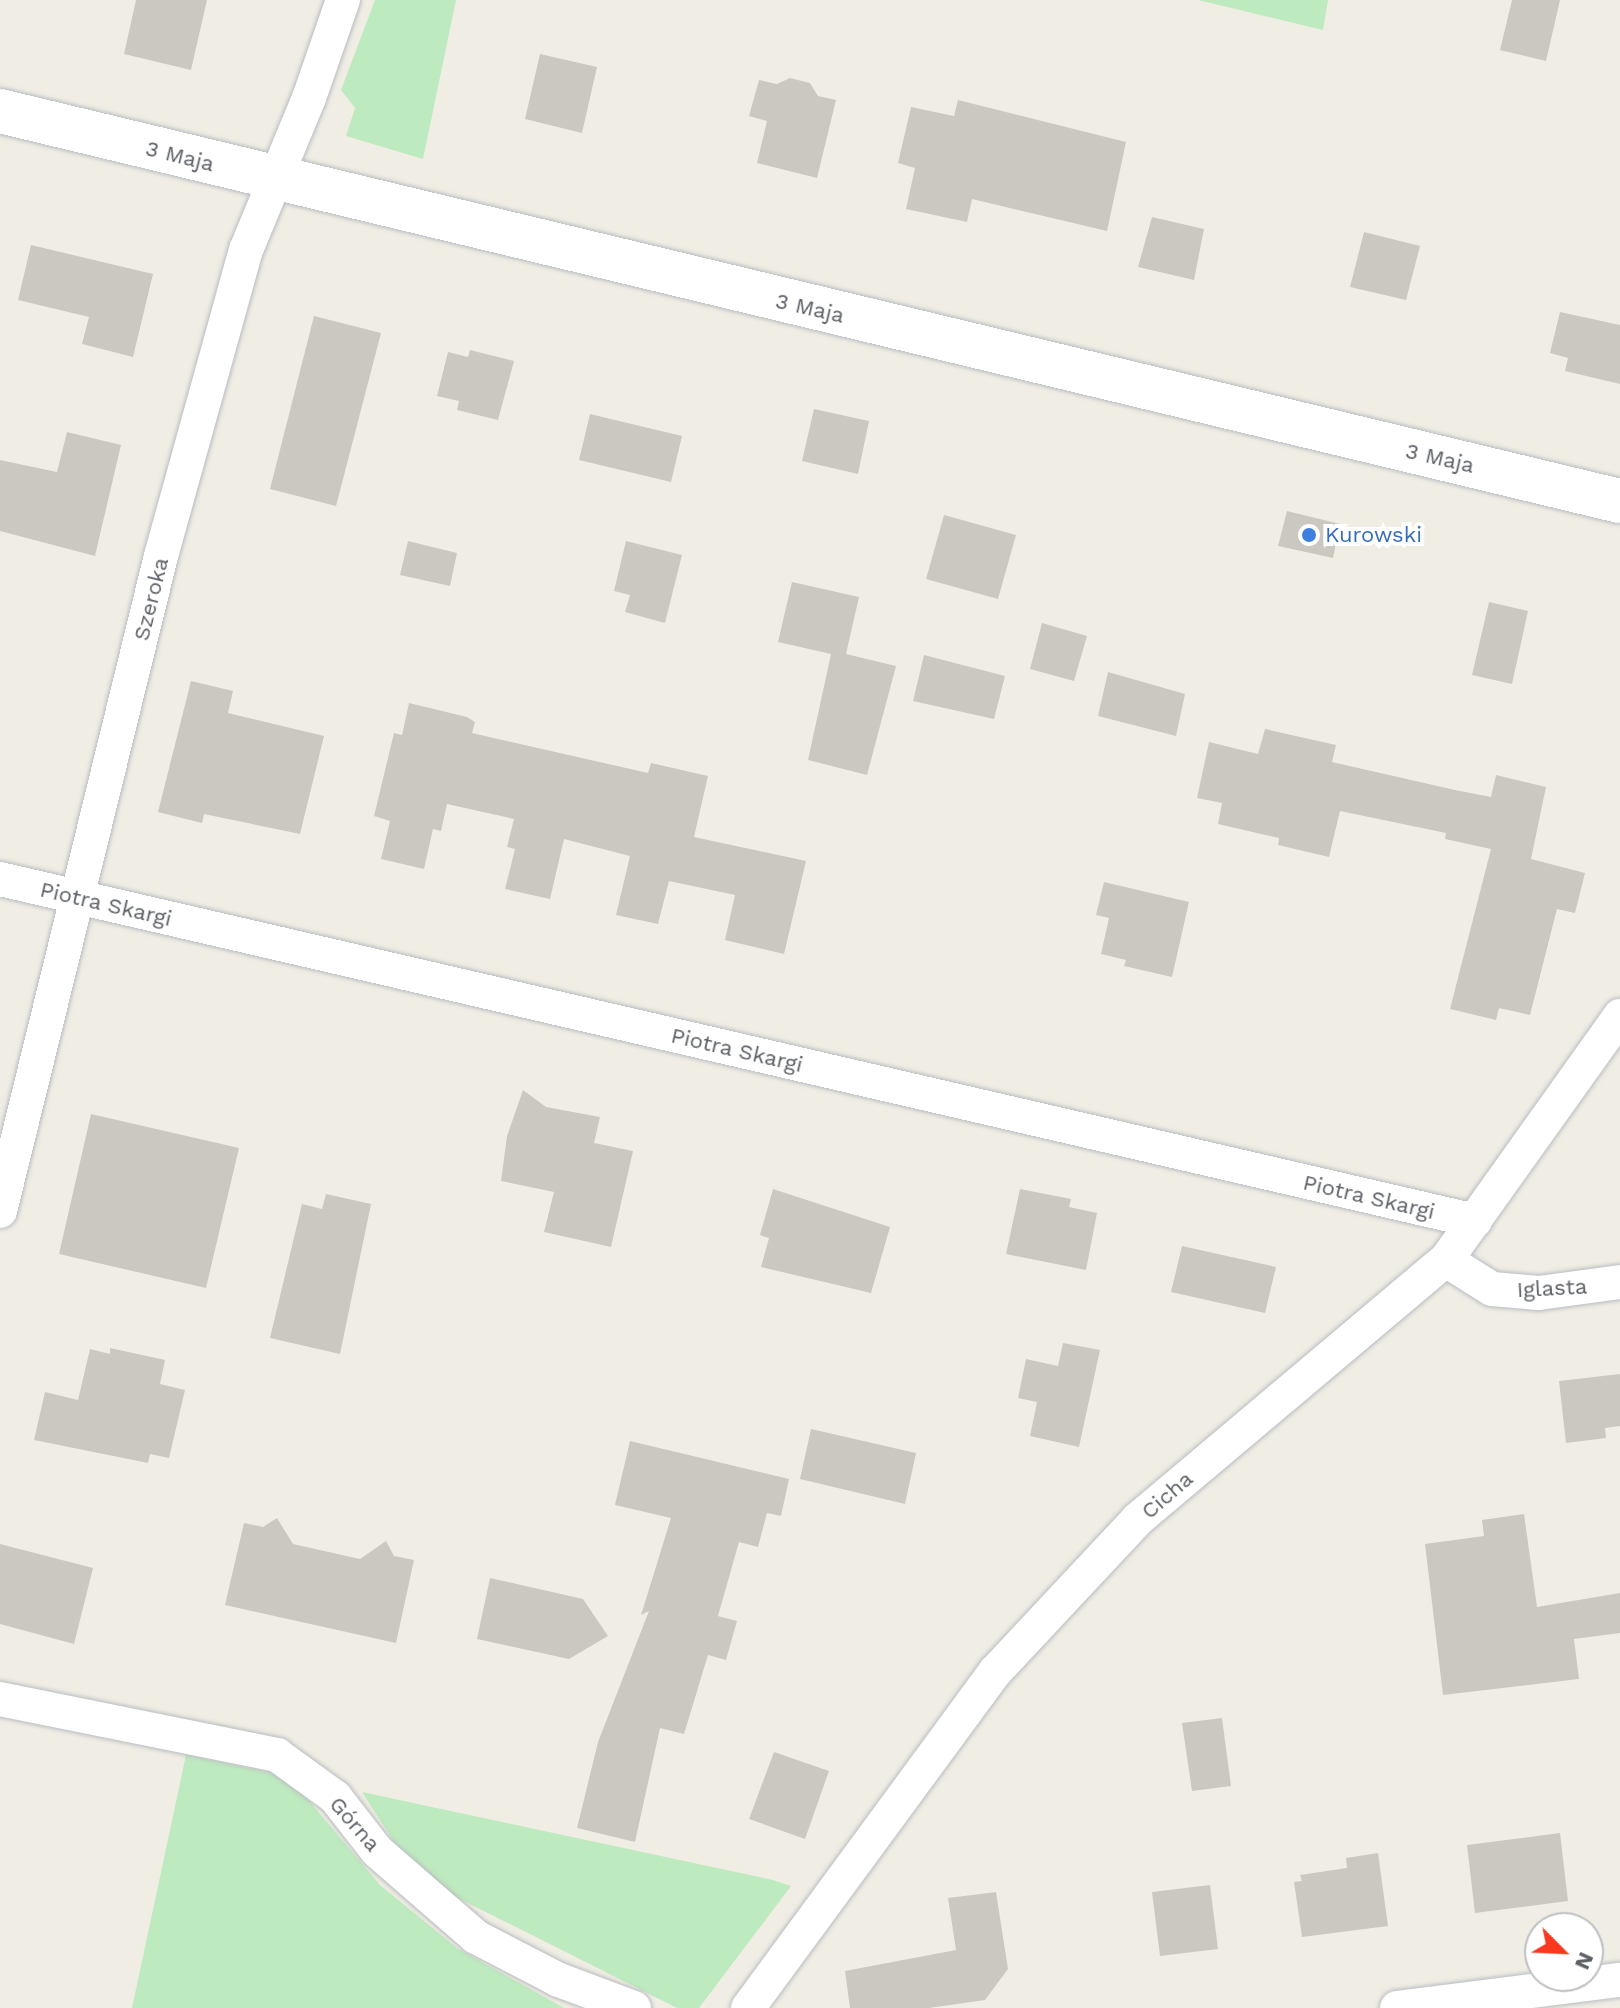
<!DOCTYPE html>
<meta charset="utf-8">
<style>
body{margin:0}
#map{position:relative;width:1620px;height:2008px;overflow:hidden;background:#f0eee4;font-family:"Work Sans",sans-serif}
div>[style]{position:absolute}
.green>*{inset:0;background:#beeabf}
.building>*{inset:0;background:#cbc8c1}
.roads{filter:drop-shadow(0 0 2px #b9bcc1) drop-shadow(0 0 2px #b9bcc1)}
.street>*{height:34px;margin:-17px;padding:0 17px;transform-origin:17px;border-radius:17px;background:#fff}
.secondary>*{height:44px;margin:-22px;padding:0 22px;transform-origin:22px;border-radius:22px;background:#fff}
.dots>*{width:22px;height:22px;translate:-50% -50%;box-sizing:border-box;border:4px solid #fff;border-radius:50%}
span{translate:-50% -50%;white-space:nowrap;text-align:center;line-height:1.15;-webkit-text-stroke:8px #fff;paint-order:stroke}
.street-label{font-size:22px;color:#5c6066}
.shop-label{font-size:22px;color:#366cbe}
.left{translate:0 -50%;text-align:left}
.north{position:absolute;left:1524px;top:1912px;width:80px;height:80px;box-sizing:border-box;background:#fff;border:2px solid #bebfc2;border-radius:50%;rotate:114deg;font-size:22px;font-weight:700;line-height:32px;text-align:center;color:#5c6066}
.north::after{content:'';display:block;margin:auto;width:28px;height:36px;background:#fa3820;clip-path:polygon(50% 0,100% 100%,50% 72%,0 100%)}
</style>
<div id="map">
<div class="green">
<i style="clip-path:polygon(375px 0,456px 0,423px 159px,346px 136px,355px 108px,341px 90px)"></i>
<i style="clip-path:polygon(1198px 0,1328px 0,1323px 30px)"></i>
<i style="clip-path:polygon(186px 1755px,288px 1776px,380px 1885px,457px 1948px,564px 2008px,132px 2008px)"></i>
<i style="clip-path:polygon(362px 1792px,773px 1880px,791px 1886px,699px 2008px,677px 2008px,452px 1895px,394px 1842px)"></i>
</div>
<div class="building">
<i style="clip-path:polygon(136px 0,207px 0,191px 70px,124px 54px)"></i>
<i style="clip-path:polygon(1512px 0,1560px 0,1546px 61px,1500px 50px)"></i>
<i style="clip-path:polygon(540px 54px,597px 67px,582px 133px,525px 119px)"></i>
<i style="clip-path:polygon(790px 78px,810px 83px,818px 96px,836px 100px,817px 178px,757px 163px,767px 121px,749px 116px,759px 80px,777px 84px)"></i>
<i style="clip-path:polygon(958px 100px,1126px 142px,1107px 231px,972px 199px,967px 222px,906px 209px,915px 168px,898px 163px,911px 107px,954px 116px)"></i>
<i style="clip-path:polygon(1152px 217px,1204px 229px,1194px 280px,1138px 267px)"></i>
<i style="clip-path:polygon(1364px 232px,1420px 246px,1406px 300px,1350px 287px)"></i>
<i style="clip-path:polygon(31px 245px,153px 274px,133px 357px,82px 344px,89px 317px,18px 300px)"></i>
<i style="clip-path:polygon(1560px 312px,1620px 325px,1620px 384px,1565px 371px,1568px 358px,1550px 353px)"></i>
<i style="clip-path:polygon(314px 316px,381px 333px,336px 506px,270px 489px)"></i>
<i style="clip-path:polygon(470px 350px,514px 361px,498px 420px,457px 410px,459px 401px,437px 396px,448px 352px,468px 357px)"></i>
<i style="clip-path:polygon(814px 409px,869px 421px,858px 474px,802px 461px)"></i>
<i style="clip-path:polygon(590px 414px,682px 436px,671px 482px,579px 460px)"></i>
<i style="clip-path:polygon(67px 432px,121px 445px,95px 556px,0 531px,0 460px,57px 472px)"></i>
<i style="clip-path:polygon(1287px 511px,1340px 524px,1333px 558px,1278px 546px)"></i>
<i style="clip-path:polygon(944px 515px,1016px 535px,998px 599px,926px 579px)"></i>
<i style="clip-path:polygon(408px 541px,457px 553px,450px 586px,400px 575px)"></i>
<i style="clip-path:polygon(626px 541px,682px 555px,665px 623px,625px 612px,630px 595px,614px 591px)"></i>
<i style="clip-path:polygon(792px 582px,859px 597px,846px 654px,896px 666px,867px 775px,808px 760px,831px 654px,778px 642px)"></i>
<i style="clip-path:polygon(1489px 602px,1528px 611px,1512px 684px,1472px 675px)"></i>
<i style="clip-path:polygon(1042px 623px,1087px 636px,1074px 681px,1030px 669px)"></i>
<i style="clip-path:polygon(924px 655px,1005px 676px,994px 719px,913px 701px)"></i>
<i style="clip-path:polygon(1108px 672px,1185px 694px,1176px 736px,1098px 716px)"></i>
<i style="clip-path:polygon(191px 681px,233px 691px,228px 713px,324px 736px,300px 834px,204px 814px,202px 823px,158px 812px)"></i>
<i style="clip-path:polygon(409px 703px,467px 717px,475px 722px,472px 733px,648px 773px,651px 763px,708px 776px,694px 837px,806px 861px,784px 954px,725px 940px,735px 895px,669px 881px,658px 924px,616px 915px,630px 856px,564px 839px,550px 899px,505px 889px,515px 849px,507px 847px,514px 819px,447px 804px,441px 831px,433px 829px,424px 869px,381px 859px,390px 821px,374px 816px,394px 733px,402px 735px)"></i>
<i style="clip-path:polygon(1265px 729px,1336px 745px,1332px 762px,1455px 790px,1491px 797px,1496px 775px,1546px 787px,1531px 859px,1585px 873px,1575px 913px,1557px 909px,1530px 1015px,1499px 1008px,1496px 1020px,1450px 1009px,1491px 849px,1445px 839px,1446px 833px,1340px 811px,1329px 857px,1278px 845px,1279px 838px,1218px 824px,1222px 803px,1197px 798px,1209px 742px,1258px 754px)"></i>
<i style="clip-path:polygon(1104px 882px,1189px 902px,1172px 977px,1124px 966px,1126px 960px,1101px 954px,1109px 918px,1096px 915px)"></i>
<i style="clip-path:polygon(523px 1090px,546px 1107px,600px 1117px,594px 1143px,633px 1151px,611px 1247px,544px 1232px,554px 1192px,501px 1181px,507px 1136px)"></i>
<i style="clip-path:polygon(91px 1114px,239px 1148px,206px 1288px,59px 1254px)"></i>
<i style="clip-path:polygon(773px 1189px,890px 1227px,871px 1293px,761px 1267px,769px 1238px,760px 1235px)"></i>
<i style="clip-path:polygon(1020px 1189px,1071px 1199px,1069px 1207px,1097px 1213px,1086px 1270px,1006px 1254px)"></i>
<i style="clip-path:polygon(326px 1194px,371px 1204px,340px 1354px,270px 1338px,302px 1204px,322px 1209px)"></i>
<i style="clip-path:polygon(1182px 1246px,1276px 1267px,1265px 1313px,1171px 1292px)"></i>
<i style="clip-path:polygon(1063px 1343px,1100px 1350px,1079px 1447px,1030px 1436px,1037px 1402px,1018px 1398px,1026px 1359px,1058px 1366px)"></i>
<i style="clip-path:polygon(110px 1348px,165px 1360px,160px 1384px,185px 1390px,169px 1458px,150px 1454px,148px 1463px,34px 1440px,45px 1392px,78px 1400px,90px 1349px,110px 1354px)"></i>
<i style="clip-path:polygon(1620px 1374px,1620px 1426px,1605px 1428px,1606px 1438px,1566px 1443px,1559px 1381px)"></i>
<i style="clip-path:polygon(811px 1429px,916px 1453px,905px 1504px,800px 1479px)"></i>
<i style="clip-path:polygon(630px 1441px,789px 1479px,781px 1516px,767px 1513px,758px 1547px,739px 1542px,718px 1616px,737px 1621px,726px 1660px,708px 1655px,684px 1734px,660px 1728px,635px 1842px,577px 1828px,598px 1742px,649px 1611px,641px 1615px,671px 1518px,615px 1505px)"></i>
<i style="clip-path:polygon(1524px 1514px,1537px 1607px,1620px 1593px,1620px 1633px,1574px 1639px,1579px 1679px,1443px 1695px,1425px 1544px,1484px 1536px,1482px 1520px)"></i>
<i style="clip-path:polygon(277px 1518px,293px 1544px,360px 1559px,386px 1541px,394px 1556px,414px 1560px,396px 1643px,225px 1605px,244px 1523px,263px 1527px)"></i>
<i style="clip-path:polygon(0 1544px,93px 1568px,74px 1644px,0 1624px)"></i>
<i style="clip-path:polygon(490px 1578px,583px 1599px,608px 1636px,569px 1659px,477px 1639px)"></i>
<i style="clip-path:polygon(1222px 1718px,1231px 1786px,1192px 1791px,1182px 1723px)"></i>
<i style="clip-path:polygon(774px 1752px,829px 1771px,805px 1839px,749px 1819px)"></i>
<i style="clip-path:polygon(1560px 1833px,1568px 1901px,1475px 1913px,1467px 1845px)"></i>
<i style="clip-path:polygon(1378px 1853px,1388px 1926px,1302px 1937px,1294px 1882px,1302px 1881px,1300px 1875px,1347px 1868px,1346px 1858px)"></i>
<i style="clip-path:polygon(1210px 1885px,1218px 1949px,1160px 1956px,1152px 1892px)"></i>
<i style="clip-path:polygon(996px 1892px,1008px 1969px,985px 2000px,929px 2008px,850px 2008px,845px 1971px,956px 1950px,948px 1898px)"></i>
</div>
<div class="roads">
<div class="street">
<i style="left:0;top:879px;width:1514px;rotate:13.05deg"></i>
<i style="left:0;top:1211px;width:674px;rotate:-76.19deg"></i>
<i style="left:161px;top:556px;width:318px;rotate:-74.5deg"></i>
<i style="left:246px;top:250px;width:165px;rotate:-67.5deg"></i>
<i style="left:309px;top:98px;width:104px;rotate:-70.9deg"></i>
<i style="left:1446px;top:1260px;width:54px;rotate:32.2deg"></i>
<i style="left:1492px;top:1289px;width:47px;rotate:4.9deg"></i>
<i style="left:1539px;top:1293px;width:82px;rotate:-7.7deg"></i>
<i style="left:0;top:1699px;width:283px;rotate:11.4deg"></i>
<i style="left:277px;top:1755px;width:72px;rotate:35.9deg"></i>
<i style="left:335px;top:1797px;width:68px;rotate:52.1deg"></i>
<i style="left:377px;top:1851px;width:131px;rotate:41deg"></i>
<i style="left:476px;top:1937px;width:93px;rotate:27.4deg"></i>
<i style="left:559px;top:1980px;width:80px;rotate:20.5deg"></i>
<i style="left:748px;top:2008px;width:417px;rotate:-53.7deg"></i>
<i style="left:995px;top:1672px;width:209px;rotate:-46.9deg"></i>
<i style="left:1138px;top:1519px;width:402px;rotate:-40.1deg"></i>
<i style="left:1446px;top:1260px;width:300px;rotate:-54.5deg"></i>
<i style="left:1397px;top:2008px;width:225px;rotate:-7.2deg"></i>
</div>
<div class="secondary">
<i style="left:0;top:111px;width:1666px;rotate:13.54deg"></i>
</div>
</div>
<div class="dots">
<i style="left:1309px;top:535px;background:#3f7fe0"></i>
</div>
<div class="street-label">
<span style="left:180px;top:156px;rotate:14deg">3 Maja</span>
<span style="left:810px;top:308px;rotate:13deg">3 Maja</span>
<span style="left:1440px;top:458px;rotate:13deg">3 Maja</span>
<span style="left:151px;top:599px;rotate:-76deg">Szeroka</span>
<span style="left:106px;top:904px;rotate:13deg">Piotra Skargi</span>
<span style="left:737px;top:1050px;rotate:13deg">Piotra Skargi</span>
<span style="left:1369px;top:1197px;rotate:13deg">Piotra Skargi</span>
<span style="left:1552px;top:1288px;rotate:-3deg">Iglasta</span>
<span style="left:1167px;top:1495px;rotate:-41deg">Cicha</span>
<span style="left:355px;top:1824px;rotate:49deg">Górna</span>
</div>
<div class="shop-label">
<span class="left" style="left:1325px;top:535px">Kurowski</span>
</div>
<div class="north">N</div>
</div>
